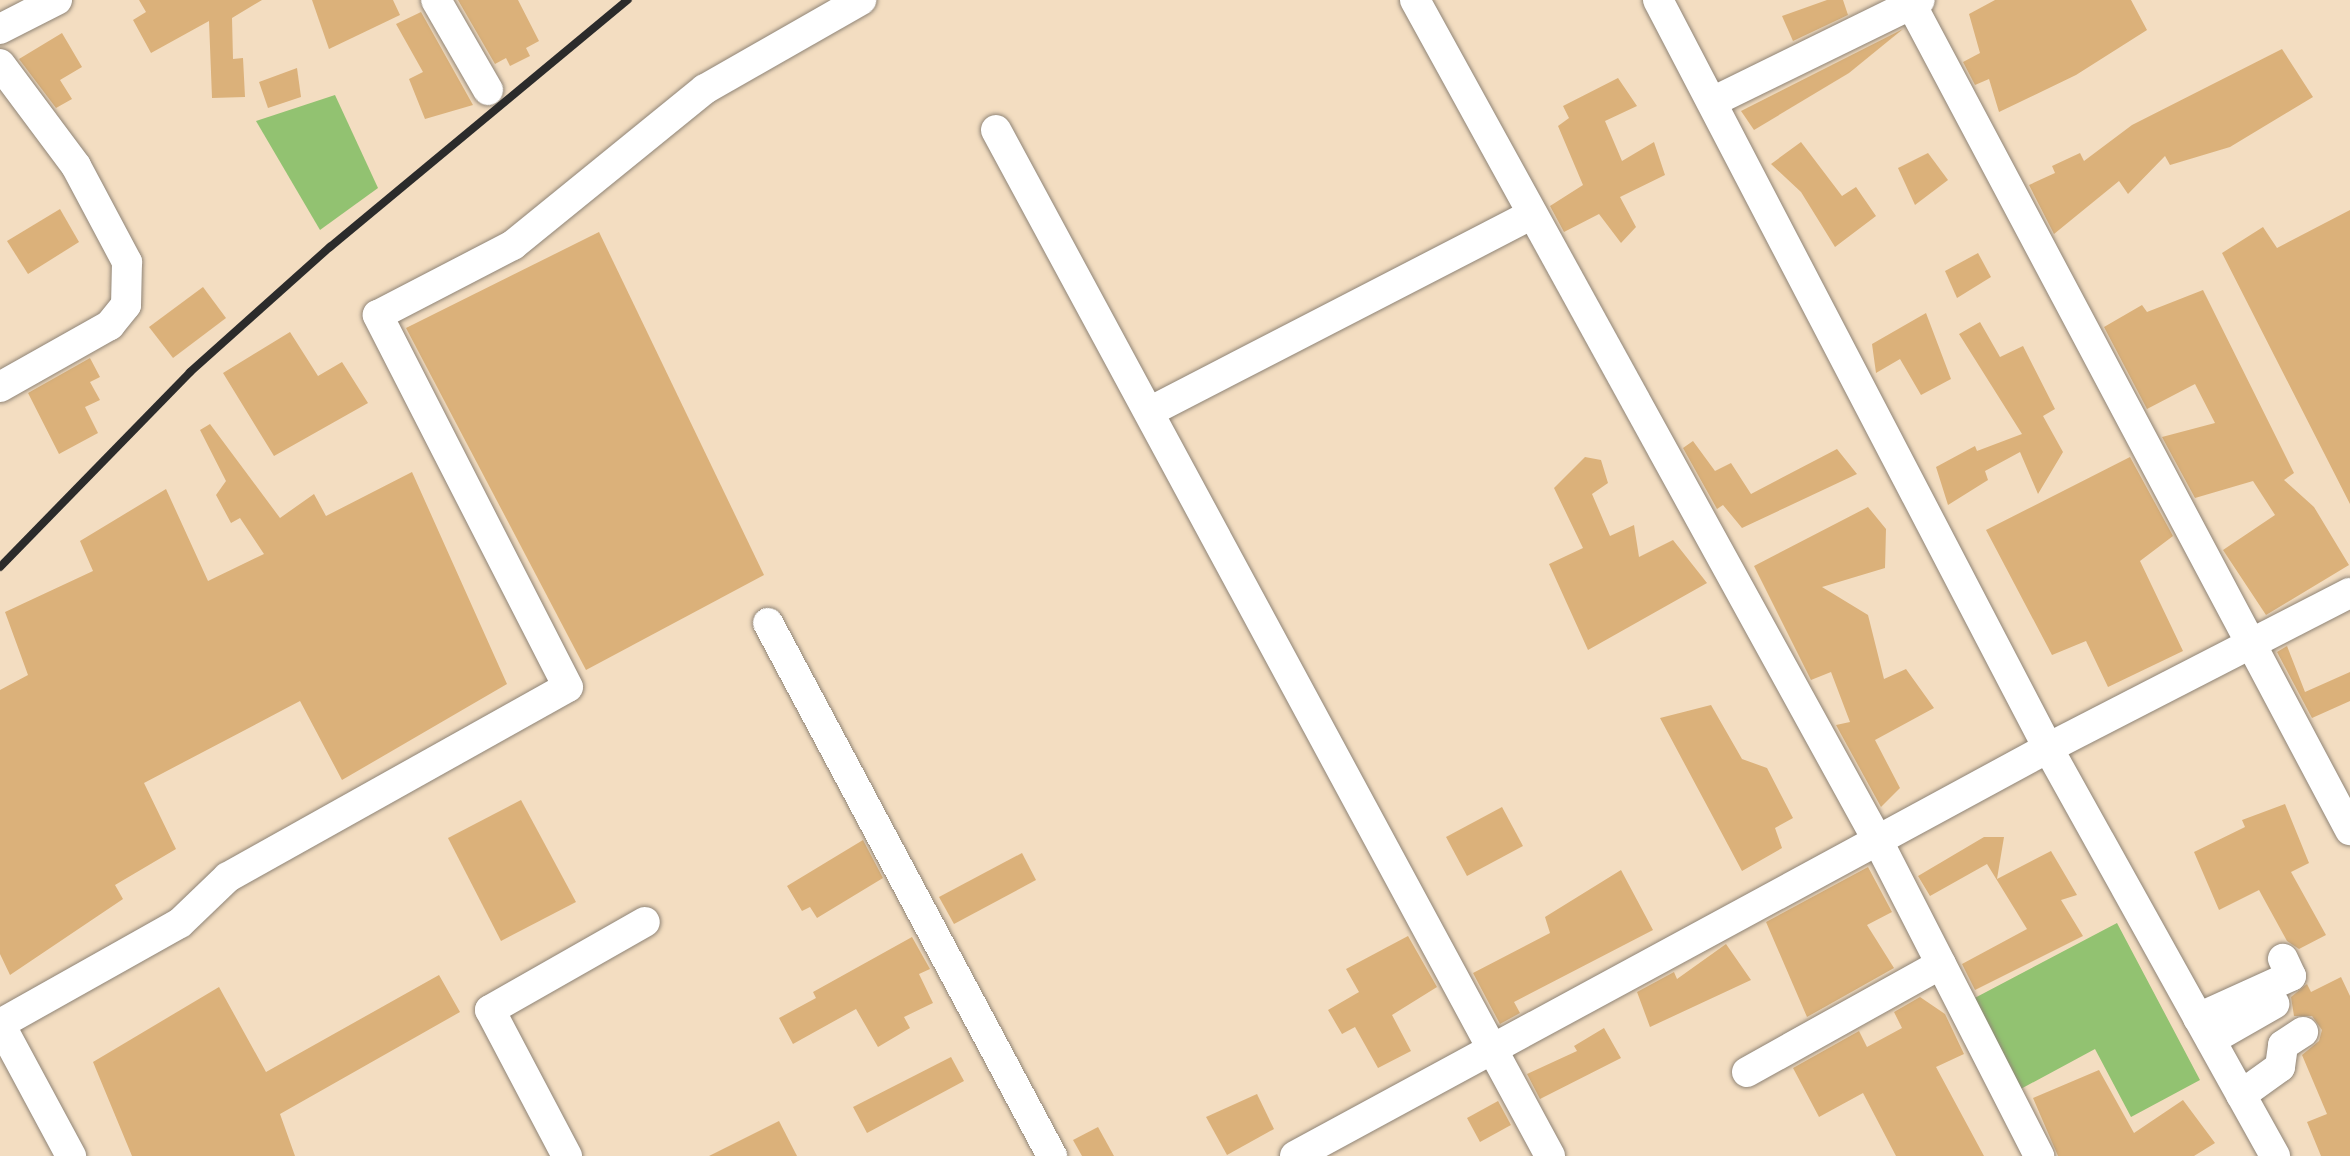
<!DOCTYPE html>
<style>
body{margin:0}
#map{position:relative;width:2350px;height:1156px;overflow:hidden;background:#f3ddc1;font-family:Kalam,sans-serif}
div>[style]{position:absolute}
.green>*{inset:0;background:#92c271}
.building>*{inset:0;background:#dbb17a}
.roads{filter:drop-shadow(0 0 2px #8f8476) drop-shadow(0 0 2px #8f8476)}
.minor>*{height:30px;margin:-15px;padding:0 15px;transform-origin:15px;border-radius:15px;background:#fff}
.rail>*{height:8px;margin:-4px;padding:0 4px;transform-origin:4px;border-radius:4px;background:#2b2b2b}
span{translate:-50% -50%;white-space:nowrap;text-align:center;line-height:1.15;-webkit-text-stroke:9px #f6f6f2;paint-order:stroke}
</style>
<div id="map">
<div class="green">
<i style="clip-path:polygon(335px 95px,378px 188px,320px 230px,256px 121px)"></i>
<i style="clip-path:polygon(2117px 923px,2200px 1080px,2131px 1117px,2095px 1049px,2017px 1091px,1969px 1001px)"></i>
</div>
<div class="building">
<i style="clip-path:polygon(139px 0,262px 0,232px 18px,233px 59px,243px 58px,245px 97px,212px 98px,209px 21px,151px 53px,133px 20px,146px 12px)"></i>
<i style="clip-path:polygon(312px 0,393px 0,400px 15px,329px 49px)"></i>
<i style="clip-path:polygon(458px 0,518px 0,539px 41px,526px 48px,530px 56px,510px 66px,506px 58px,495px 64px)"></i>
<i style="clip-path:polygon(1827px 0,1843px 0,1848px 15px,1793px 41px,1782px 16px)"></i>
<i style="clip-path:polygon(1995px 0,2131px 0,2147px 30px,2076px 75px,1999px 112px,1989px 79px,1975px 85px,1963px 62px,1980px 53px,1969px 14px)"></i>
<i style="clip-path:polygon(421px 12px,473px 105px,425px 119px,409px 79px,423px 72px,396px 24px)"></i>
<i style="clip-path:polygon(1903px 29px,1849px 73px,1754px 130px,1741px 111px)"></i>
<i style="clip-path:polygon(62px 33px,82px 67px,60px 80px,72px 99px,56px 108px,19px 59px)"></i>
<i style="clip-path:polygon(2282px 49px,2313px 97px,2230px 147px,2170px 165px,2165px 156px,2128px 194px,2119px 181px,2054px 234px,2029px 185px,2055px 173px,2052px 166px,2080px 153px,2084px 161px,2132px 125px)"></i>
<i style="clip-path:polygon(297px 68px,301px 97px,268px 108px,259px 82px)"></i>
<i style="clip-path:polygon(1618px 78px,1637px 106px,1605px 121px,1622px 161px,1654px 142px,1665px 175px,1620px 197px,1636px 227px,1621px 243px,1599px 214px,1564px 232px,1550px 206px,1583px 185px,1558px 126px,1569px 118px,1563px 106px)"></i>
<i style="clip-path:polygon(1801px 142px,1842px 196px,1856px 187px,1876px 216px,1835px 247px,1801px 192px,1771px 164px)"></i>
<i style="clip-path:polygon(1928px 153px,1948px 180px,1915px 205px,1898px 168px)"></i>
<i style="clip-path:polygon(60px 209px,79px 242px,28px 274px,7px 241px)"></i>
<i style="clip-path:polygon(2350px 210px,2350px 504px,2222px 253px,2263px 227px,2277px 248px)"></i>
<i style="clip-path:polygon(599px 232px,764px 575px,586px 670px,406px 328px)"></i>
<i style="clip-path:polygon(1978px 253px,1991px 277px,1957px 298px,1945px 271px)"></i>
<i style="clip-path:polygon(203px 287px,226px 318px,173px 358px,149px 327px)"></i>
<i style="clip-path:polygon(2203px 290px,2294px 473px,2284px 480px,2314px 507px,2349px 565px,2266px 615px,2223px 550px,2275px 515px,2253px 481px,2195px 498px,2162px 437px,2215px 423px,2195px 384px,2147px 409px,2104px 327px,2142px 305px,2147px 312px)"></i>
<i style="clip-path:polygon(1926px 313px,1951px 379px,1921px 395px,1900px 359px,1876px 373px,1872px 344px)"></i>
<i style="clip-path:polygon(1980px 322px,2000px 357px,2023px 346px,2055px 409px,2043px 416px,2063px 452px,2038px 494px,2020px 452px,1985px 471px,1988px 480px,1948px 505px,1936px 467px,1975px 446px,1977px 451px,2022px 434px,1959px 334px)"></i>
<i style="clip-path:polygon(290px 332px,318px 376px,342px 362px,368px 403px,274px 456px,223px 373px)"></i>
<i style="clip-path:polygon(90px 358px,100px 377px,90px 382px,100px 400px,85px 407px,98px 433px,59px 454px,28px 393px)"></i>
<i style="clip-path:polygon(210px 424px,280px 518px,314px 494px,326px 516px,412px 472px,507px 684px,342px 780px,300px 701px,144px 783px,176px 849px,115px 885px,123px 899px,10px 975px,0 954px,0 690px,28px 675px,5px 612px,93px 571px,80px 541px,166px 489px,208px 581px,264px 554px,240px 518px,231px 523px,216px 495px,226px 481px,200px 430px)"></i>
<i style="clip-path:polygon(1693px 441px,1715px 471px,1731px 463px,1751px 494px,1837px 449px,1857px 474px,1742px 528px,1723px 505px,1717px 509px,1683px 448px)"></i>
<i style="clip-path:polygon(1585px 457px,1601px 460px,1608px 483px,1592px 494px,1610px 536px,1634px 525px,1639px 557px,1673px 540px,1707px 583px,1588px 650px,1549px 564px,1583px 548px,1554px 488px)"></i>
<i style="clip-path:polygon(2130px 457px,2173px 536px,2140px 561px,2183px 651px,2108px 687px,2086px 641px,2052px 655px,1986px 530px)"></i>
<i style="clip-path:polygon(1868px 507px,1886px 529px,1885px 568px,1822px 587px,1868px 615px,1884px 679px,1906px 669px,1934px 708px,1875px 740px,1900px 788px,1881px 807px,1836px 725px,1850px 722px,1831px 672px,1811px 680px,1754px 566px)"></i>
<i style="clip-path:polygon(2287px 646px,2305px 692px,2350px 672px,2350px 701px,2312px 718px,2277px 652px)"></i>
<i style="clip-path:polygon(1711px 705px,1742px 759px,1767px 768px,1793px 818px,1775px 828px,1782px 848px,1742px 871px,1660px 718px)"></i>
<i style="clip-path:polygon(521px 800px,576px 902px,501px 941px,448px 838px)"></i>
<i style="clip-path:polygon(2285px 804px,2309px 863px,2291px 872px,2326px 935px,2299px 949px,2287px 941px,2259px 890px,2219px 910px,2194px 852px,2245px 827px,2242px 820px)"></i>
<i style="clip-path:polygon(1502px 807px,1523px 846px,1467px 876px,1446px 837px)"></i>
<i style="clip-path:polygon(1984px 837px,2004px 837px,1997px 879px,2051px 851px,2077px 895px,2061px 900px,2083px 936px,1975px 990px,1962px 964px,2027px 929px,1987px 864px,1930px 896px,1918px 876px)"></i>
<i style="clip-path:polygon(863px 840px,883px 878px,817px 918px,810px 907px,802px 911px,787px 886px)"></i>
<i style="clip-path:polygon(1022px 853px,1036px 880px,954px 924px,939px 897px)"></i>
<i style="clip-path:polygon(1868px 867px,1892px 912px,1867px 925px,1894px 968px,1807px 1017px,1766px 922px)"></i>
<i style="clip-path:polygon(1621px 870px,1653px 930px,1514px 1002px,1520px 1013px,1500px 1024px,1473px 973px,1550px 933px,1545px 917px)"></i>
<i style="clip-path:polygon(1408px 936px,1437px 987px,1392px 1015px,1411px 1051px,1378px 1068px,1355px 1027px,1342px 1034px,1328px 1010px,1359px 992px,1346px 969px)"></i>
<i style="clip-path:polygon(912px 937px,930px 969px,919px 974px,933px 1003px,904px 1017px,910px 1028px,878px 1047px,856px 1009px,793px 1044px,779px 1018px,816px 998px,813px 992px)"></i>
<i style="clip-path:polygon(1726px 944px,1751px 980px,1650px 1027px,1637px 992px,1674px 972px,1677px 979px)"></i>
<i style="clip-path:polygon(439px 975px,460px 1012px,280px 1114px,295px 1156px,132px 1156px,93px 1062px,219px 987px,266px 1072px)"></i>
<i style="clip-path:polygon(2341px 977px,2350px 996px,2350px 1156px,2321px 1156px,2307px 1122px,2327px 1114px,2302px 1055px,2319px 1041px,2322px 1030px,2312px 1016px,2294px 1016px,2291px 997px,2307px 984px,2311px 992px)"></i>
<i style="clip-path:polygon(1920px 997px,1945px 1014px,1964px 1054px,1936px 1067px,1984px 1156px,1896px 1156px,1863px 1093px,1819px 1117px,1793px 1068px,1859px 1031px,1867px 1047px,1902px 1028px,1894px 1012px)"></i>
<i style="clip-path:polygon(1604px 1028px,1621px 1058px,1540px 1099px,1527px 1074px,1577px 1051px,1574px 1046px)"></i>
<i style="clip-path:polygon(951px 1057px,964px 1081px,867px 1133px,853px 1107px)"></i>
<i style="clip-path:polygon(2099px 1070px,2134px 1133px,2183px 1100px,2215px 1143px,2194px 1156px,2058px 1156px,2033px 1098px)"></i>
<i style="clip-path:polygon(1257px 1094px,1274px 1129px,1227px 1155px,1206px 1117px)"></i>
<i style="clip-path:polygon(1498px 1101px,1511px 1125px,1480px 1142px,1467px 1118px)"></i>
<i style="clip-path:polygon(779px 1121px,797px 1156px,709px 1156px)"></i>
<i style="clip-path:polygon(1098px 1127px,1114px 1156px,1082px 1156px,1073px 1140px)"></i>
</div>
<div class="roads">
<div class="minor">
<i style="left:436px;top:0;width:104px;rotate:60deg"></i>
<i style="left:1415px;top:0;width:960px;rotate:61.17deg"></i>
<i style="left:1878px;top:841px;width:354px;rotate:62.9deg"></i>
<i style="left:1658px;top:0;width:844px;rotate:62.46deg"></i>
<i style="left:2048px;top:748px;width:467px;rotate:60.9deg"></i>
<i style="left:1909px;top:0;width:940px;rotate:62.02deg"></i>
<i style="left:0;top:29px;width:64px;rotate:-27deg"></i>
<i style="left:0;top:64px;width:127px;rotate:53.3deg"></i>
<i style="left:76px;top:166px;width:109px;rotate:62deg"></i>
<i style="left:127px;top:262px;width:43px;rotate:91.3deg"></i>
<i style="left:126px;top:305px;width:26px;rotate:129deg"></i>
<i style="left:110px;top:325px;width:126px;rotate:150.6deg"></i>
<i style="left:1714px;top:101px;width:229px;rotate:-26.1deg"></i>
<i style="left:996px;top:130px;width:1166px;rotate:61.63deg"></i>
<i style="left:1149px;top:412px;width:430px;rotate:-27.3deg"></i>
<i style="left:768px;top:623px;width:604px;rotate:61.95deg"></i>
<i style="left:2198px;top:1018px;width:102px;rotate:-24.3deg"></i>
<i style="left:2291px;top:976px;width:19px;rotate:-115deg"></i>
<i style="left:0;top:1024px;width:206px;rotate:-29.3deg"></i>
<i style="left:180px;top:923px;width:66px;rotate:-43.8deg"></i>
<i style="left:228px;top:877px;width:389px;rotate:-29.2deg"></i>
<i style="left:568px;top:687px;width:418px;rotate:-117.1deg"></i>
<i style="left:378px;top:315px;width:152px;rotate:-27.4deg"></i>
<i style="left:513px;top:245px;width:247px;rotate:-39.1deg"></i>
<i style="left:705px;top:89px;width:180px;rotate:-29.7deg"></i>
<i style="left:0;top:1024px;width:150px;rotate:61.7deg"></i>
<i style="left:2211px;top:1040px;width:73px;rotate:-29.7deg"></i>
<i style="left:1747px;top:1072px;width:222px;rotate:-29.1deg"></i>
<i style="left:2241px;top:1095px;width:48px;rotate:-35.7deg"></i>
<i style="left:2280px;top:1067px;width:22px;rotate:-82deg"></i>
<i style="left:2283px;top:1045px;width:24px;rotate:-33deg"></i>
<i style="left:567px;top:1156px;width:165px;rotate:-117.8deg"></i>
<i style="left:490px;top:1010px;width:178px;rotate:-29.6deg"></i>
<i style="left:1295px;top:1156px;width:856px;rotate:-28.45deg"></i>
<i style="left:2048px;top:748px;width:339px;rotate:-27.2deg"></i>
</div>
</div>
<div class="rail">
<i style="left:0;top:567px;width:272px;rotate:-45.7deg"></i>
<i style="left:190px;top:372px;width:188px;rotate:-41.8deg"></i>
<i style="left:330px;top:247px;width:387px;rotate:-39.7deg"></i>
</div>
</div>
